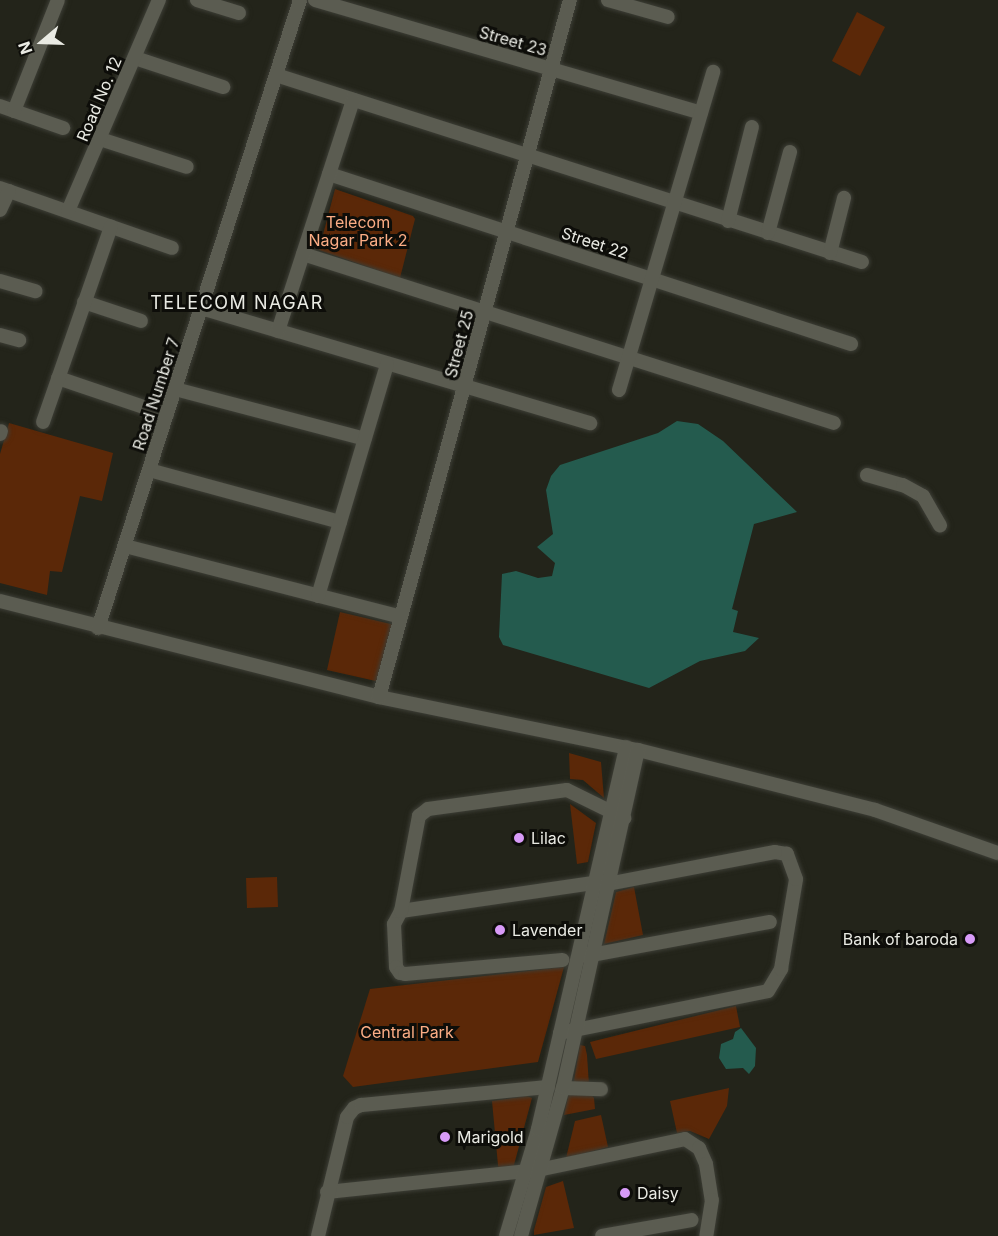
<!DOCTYPE html>
<style>
body{margin:0}
#map{position:relative;width:998px;height:1236px;overflow:hidden;background:#23241a;font-family:Inter,sans-serif}
div>[style]{position:absolute}
.green>*{inset:0;background:#5b2808}
.water>*{inset:0;background:#245b4e}
.roads{filter:drop-shadow(0 0 2px #3d3e36) drop-shadow(0 0 2px #3d3e36)}
.minor>*{height:14px;margin:-7px;padding:0 7px;transform-origin:7px;border-radius:7px;background:#5b5c51}
.dots>*{width:16px;height:16px;translate:-50% -50%;box-sizing:border-box;border:3px solid #0d0d09;border-radius:50%}
span{translate:-50% -50%;white-space:nowrap;text-align:center;line-height:1.15;-webkit-text-stroke:6px #0d0d09;paint-order:stroke}
.street-label{font-size:16px;color:#e9eae3}
.park-label{font-size:16px;color:#fcad85}
.poi-label{font-size:16px;color:#e9eae3}
.left{translate:0 -50%;text-align:left}
.right{translate:-100% -50%;text-align:right}
.neighbourhood-label{font-size:18px;color:#e9eae3;letter-spacing:1.5px}
.north{position:absolute;left:12px;top:12px;width:60px;height:60px;-webkit-text-stroke:4px #0d0d09;paint-order:stroke;rotate:251deg;font-size:16px;font-weight:700;line-height:24px;text-align:center;color:#e9eae3}
.north::after{content:'';display:block;margin:auto;width:21px;height:27px;background:#e9eae3;clip-path:polygon(50% 0,100% 100%,50% 72%,0 100%)}
</style>
<div id="map">
<div class="green">
<i style="clip-path:polygon(857px 12px,885px 27px,860px 76px,832px 61px)"></i>
<i style="clip-path:polygon(335px 189px,413px 216px,415px 219px,400px 278px,319px 250px)"></i>
<i style="clip-path:polygon(9px 423px,113px 453px,102px 501px,80px 496px,62px 572px,50px 571px,47px 595px,0 583px,0 454px)"></i>
<i style="clip-path:polygon(340px 612px,395px 625px,380px 682px,327px 670px)"></i>
<i style="clip-path:polygon(569px 753px,601px 762px,604px 798px,583px 780px,570px 779px)"></i>
<i style="clip-path:polygon(570px 804px,596px 823px,588px 862px,577px 864px)"></i>
<i style="clip-path:polygon(277px 877px,278px 907px,247px 908px,246px 878px)"></i>
<i style="clip-path:polygon(634px 887px,643px 935px,604px 944px,616px 892px)"></i>
<i style="clip-path:polygon(564px 967px,538px 1062px,353px 1087px,343px 1076px,370px 989px)"></i>
<i style="clip-path:polygon(736px 1006px,740px 1027px,596px 1059px,590px 1042px)"></i>
<i style="clip-path:polygon(580px 1045px,585px 1046px,587px 1055px,589px 1085px,573px 1086px)"></i>
<i style="clip-path:polygon(729px 1088px,727px 1106px,709px 1139px,690px 1131px,677px 1133px,670px 1101px)"></i>
<i style="clip-path:polygon(569px 1092px,590px 1093px,594px 1098px,595px 1109px,564px 1115px)"></i>
<i style="clip-path:polygon(527px 1096px,532px 1098px,511px 1176px,499px 1176px,492px 1101px)"></i>
<i style="clip-path:polygon(601px 1115px,608px 1147px,566px 1158px,575px 1121px)"></i>
<i style="clip-path:polygon(563px 1181px,574px 1228px,534px 1235px,534px 1230px,546px 1187px)"></i>
</div>
<div class="water">
<i style="clip-path:polygon(677px 421px,698px 424px,723px 441px,797px 512px,754px 524px,732px 609px,738px 611px,733px 632px,759px 638px,745px 651px,700px 661px,649px 688px,503px 645px,499px 637px,502px 574px,516px 571px,538px 578px,552px 576px,555px 563px,537px 547px,553px 534px,546px 490px,551px 476px,560px 465px,658px 433px)"></i>
<i style="clip-path:polygon(741px 1028px,756px 1048px,755px 1066px,749px 1074px,743px 1068px,726px 1069px,719px 1058px,721px 1044px,733px 1039px,735px 1032px)"></i>
</div>
<div class="roads">
<div class="minor">
<i style="left:197px;top:0;width:44px;rotate:17.2deg"></i>
<i style="left:315px;top:0;width:402px;rotate:16.3deg"></i>
<i style="left:608px;top:0;width:62px;rotate:15.8deg"></i>
<i style="left:135px;top:58px;width:93px;rotate:18.2deg"></i>
<i style="left:276px;top:75px;width:615px;rotate:17.7deg"></i>
<i style="left:0;top:106px;width:67px;rotate:19.2deg"></i>
<i style="left:14px;top:111px;width:119px;rotate:-68.4deg"></i>
<i style="left:100px;top:139px;width:91px;rotate:17.8deg"></i>
<i style="left:329px;top:174px;width:549px;rotate:18.04deg"></i>
<i style="left:0;top:188px;width:182px;rotate:19.2deg"></i>
<i style="left:0;top:210px;width:21px;rotate:-65deg"></i>
<i style="left:68px;top:211px;width:230px;rotate:-66.7deg"></i>
<i style="left:728px;top:221px;width:97px;rotate:-75.7deg"></i>
<i style="left:768px;top:233px;width:84px;rotate:-74.8deg"></i>
<i style="left:830px;top:253px;width:57px;rotate:-75.7deg"></i>
<i style="left:303px;top:254px;width:557px;rotate:17.65deg"></i>
<i style="left:0;top:281px;width:37px;rotate:16deg"></i>
<i style="left:84px;top:302px;width:60px;rotate:18.4deg"></i>
<i style="left:201px;top:308px;width:406px;rotate:16.5deg"></i>
<i style="left:278px;top:331px;width:243px;rotate:-72deg"></i>
<i style="left:0;top:335px;width:20px;rotate:15deg"></i>
<i style="left:58px;top:378px;width:115px;rotate:18.7deg"></i>
<i style="left:175px;top:389px;width:196px;rotate:14.7deg"></i>
<i style="left:619px;top:390px;width:332px;rotate:-73.5deg"></i>
<i style="left:43px;top:422px;width:207px;rotate:-70.8deg"></i>
<i style="left:0;top:434px;width:3px;rotate:-72deg"></i>
<i style="left:149px;top:470px;width:198px;rotate:15.2deg"></i>
<i style="left:867px;top:475px;width:37px;rotate:16deg"></i>
<i style="left:903px;top:485px;width:23px;rotate:29deg"></i>
<i style="left:923px;top:496px;width:34px;rotate:60deg"></i>
<i style="left:125px;top:546px;width:285px;rotate:14.4deg"></i>
<i style="left:318px;top:596px;width:242px;rotate:-73.4deg"></i>
<i style="left:0;top:601px;width:391px;rotate:14.2deg"></i>
<i style="left:379px;top:697px;width:264px;rotate:11.6deg"></i>
<i style="left:638px;top:750px;width:244px;rotate:14.2deg"></i>
<i style="left:875px;top:810px;width:130px;rotate:19.3deg"></i>
<i style="left:98px;top:628px;width:660px;rotate:-72.17deg"></i>
<i style="left:379px;top:697px;width:723px;rotate:-74.68deg"></i>
<i style="left:401px;top:911px;width:15px;rotate:118deg"></i>
<i style="left:394px;top:924px;width:43px;rotate:87.3deg"></i>
<i style="left:396px;top:967px;width:7px;rotate:56deg"></i>
<i style="left:400px;top:973px;width:5px;rotate:11deg"></i>
<i style="left:405px;top:974px;width:158px;rotate:-5.1deg"></i>
<i style="left:586px;top:956px;width:187px;rotate:-10.5deg"></i>
<i style="left:560px;top:1033px;width:212px;rotate:-11.4deg"></i>
<i style="left:768px;top:991px;width:26px;rotate:-59deg"></i>
<i style="left:781px;top:969px;width:91px;rotate:-80.5deg"></i>
<i style="left:796px;top:879px;width:27px;rotate:-110deg"></i>
<i style="left:787px;top:854px;width:12px;rotate:-171deg"></i>
<i style="left:775px;top:852px;width:170px;rotate:169.2deg"></i>
<i style="left:608px;top:884px;width:15px;rotate:-176deg"></i>
<i style="left:593px;top:883px;width:194px;rotate:171.7deg"></i>
<i style="left:401px;top:911px;width:97px;rotate:-79.3deg"></i>
<i style="left:419px;top:816px;width:11px;rotate:-38deg"></i>
<i style="left:428px;top:809px;width:140px;rotate:-7.8deg"></i>
<i style="left:567px;top:790px;width:64px;rotate:26.2deg"></i>
<i style="left:563px;top:1088px;width:38px;rotate:2deg"></i>
<i style="left:327px;top:1192px;width:212px;rotate:-6deg"></i>
<i style="left:538px;top:1170px;width:150px;rotate:-11.9deg"></i>
<i style="left:685px;top:1139px;width:17px;rotate:33deg"></i>
<i style="left:699px;top:1148px;width:17px;rotate:66deg"></i>
<i style="left:706px;top:1164px;width:36px;rotate:81deg"></i>
<i style="left:712px;top:1200px;width:36px;rotate:99deg"></i>
<i style="left:318px;top:1236px;width:122px;rotate:-76.3deg"></i>
<i style="left:347px;top:1117px;width:11px;rotate:-52deg"></i>
<i style="left:354px;top:1108px;width:8px;rotate:-23deg"></i>
<i style="left:361px;top:1105px;width:188px;rotate:-5.5deg"></i>
<i style="left:506px;top:1236px;width:112px;rotate:-73.3deg"></i>
<i style="left:538px;top:1129px;width:392px;rotate:-77deg"></i>
<i style="left:521px;top:1236px;width:154px;rotate:-74.2deg"></i>
<i style="left:563px;top:1088px;width:346px;rotate:-77.5deg"></i>
<i style="left:602px;top:1236px;width:91px;rotate:-10.1deg"></i>
</div>
</div>
<div class="dots">
<i style="left:519px;top:838px;background:#d89bf8"></i>
<i style="left:500px;top:930px;background:#d89bf8"></i>
<i style="left:970px;top:939px;background:#d89bf8"></i>
<i style="left:445px;top:1137px;background:#d89bf8"></i>
<i style="left:625px;top:1193px;background:#d89bf8"></i>
</div>
<div class="street-label">
<span style="left:513px;top:41px;rotate:16deg">Street 23</span>
<span style="left:99px;top:99px;rotate:-67deg">Road No. 12</span>
<span style="left:595px;top:243px;rotate:18deg">Street 22</span>
<span style="left:459px;top:344px;rotate:-75deg">Street 25</span>
<span style="left:156px;top:394px;rotate:-72deg">Road Number 7</span>
</div>
<div class="park-label">
<span style="left:358px;top:231px">Telecom<br>Nagar Park 2</span>
<span style="left:407px;top:1032px">Central Park</span>
</div>
<div class="poi-label">
<span class="left" style="left:531px;top:838px">Lilac</span>
<span class="left" style="left:512px;top:930px">Lavender</span>
<span class="right" style="left:958px;top:939px">Bank of baroda</span>
<span class="left" style="left:457px;top:1137px">Marigold</span>
<span class="left" style="left:637px;top:1193px">Daisy</span>
</div>
<div class="neighbourhood-label">
<span style="left:237px;top:303px">TELECOM NAGAR</span>
</div>
<div class="north">N</div>
</div>
